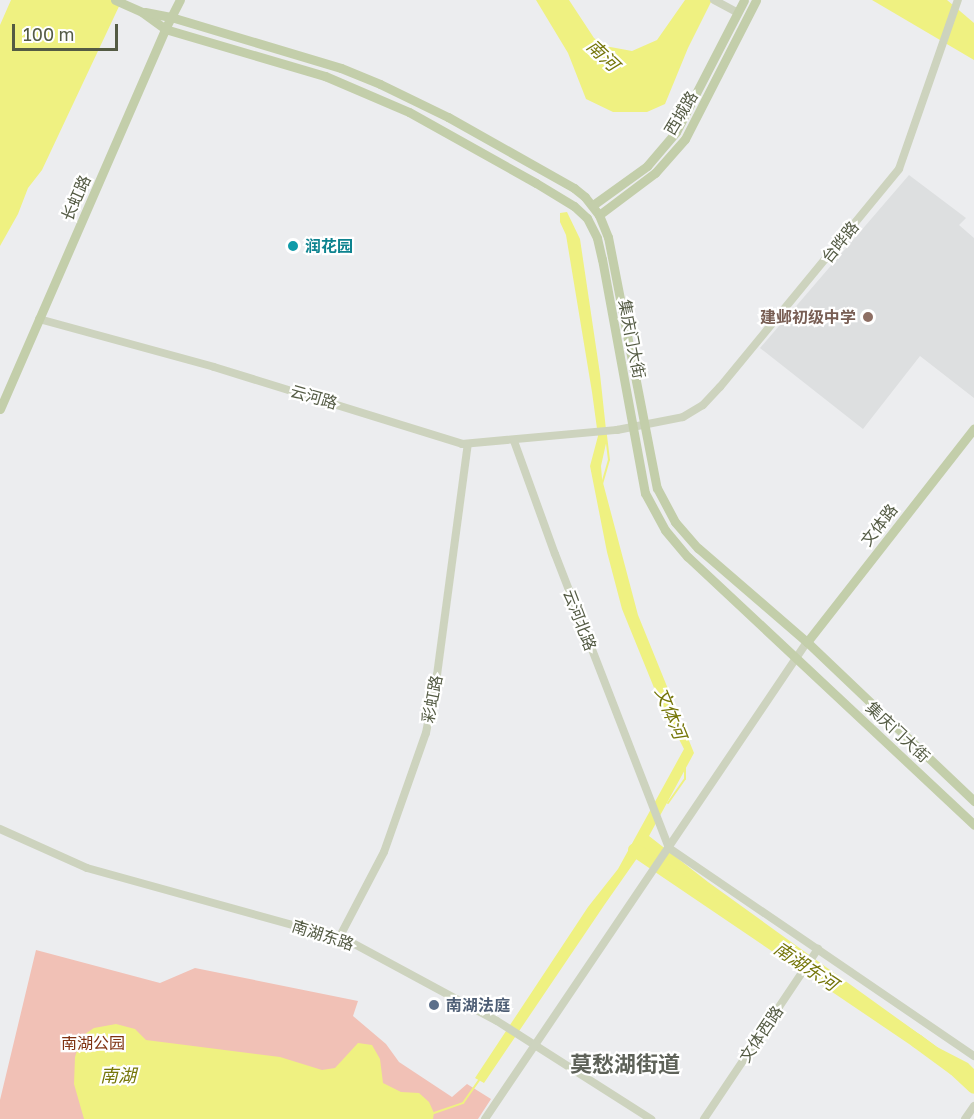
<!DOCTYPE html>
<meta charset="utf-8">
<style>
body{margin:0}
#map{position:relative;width:974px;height:1119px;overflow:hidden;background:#ecedef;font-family:"Golos Text","Noto Sans SC",sans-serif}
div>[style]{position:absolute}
.education>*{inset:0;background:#dddfe0}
.green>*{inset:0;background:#f1c1b6}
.water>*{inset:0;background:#eff181}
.stream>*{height:2px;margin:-1px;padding:0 1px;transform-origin:1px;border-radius:1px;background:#eff181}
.river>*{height:14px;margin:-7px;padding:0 7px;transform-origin:7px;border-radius:7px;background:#eff181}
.minor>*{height:8px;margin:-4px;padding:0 4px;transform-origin:4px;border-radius:4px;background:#cdd3be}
.major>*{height:9px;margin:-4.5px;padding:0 4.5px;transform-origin:4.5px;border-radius:4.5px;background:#c3ceaa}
.dots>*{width:16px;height:16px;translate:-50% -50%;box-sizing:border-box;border:3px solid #fff;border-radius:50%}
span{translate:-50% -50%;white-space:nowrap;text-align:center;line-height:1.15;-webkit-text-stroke:4.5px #fff;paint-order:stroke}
.street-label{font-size:16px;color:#545b44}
.culture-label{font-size:16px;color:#0d838f;font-weight:700}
.left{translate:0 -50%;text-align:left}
.education-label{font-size:16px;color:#785e54;font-weight:700}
.right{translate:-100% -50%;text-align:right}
.service-label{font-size:16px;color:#4e5e75;font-weight:700}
.park-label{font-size:16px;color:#7f3211}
.water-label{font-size:18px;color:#757609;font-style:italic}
.district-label{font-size:22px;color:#5e6259;font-weight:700}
.scale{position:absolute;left:12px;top:24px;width:106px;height:27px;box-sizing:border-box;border:3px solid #545b44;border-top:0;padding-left:8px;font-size:18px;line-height:21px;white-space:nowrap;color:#545b44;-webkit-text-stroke:4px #fff;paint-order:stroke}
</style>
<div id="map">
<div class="education">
<i style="clip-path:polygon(909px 175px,966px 218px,959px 225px,974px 238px,974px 398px,920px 356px,863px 429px,760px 348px)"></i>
</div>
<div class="green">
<i style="clip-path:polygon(36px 950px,160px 983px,195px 968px,358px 1001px,353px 1016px,386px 1044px,399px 1062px,452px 1097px,467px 1084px,491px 1099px,478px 1119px,0 1119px,0 1100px)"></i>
</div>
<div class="water">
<i style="clip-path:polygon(11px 0,122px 0,42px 170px,28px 188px,18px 214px,0 246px,0 25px)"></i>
<i style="clip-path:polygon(536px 0,569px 0,594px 38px,605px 46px,632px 51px,657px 40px,685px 0,712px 0,688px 48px,665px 104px,647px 112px,613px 112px,586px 99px,568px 53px)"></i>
<i style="clip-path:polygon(872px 0,947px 0,974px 23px,974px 60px)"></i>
<i style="clip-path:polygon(567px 212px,580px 239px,600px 374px,607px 439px,601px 466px,602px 479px,638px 615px,694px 753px,649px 836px,708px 882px,937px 1047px,968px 1063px,974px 1069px,974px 1087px,946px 1060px,711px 902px,643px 853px,640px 854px,605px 904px,484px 1083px,475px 1078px,588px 907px,618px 869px,684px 749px,659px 700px,622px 609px,607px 552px,590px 466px,598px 436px,592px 392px,566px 235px,560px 222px,560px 213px)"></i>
<i style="clip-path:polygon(116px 1024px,135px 1029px,146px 1040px,280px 1057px,322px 1070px,335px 1068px,358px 1043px,372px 1045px,380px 1059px,383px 1083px,401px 1092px,419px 1093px,429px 1102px,434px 1113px,433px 1119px,84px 1119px,74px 1084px,75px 1057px,82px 1036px,94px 1028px)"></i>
</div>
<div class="stream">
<i style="left:602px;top:484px;width:25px;rotate:-74deg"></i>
<i style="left:609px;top:460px;width:26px;rotate:-97deg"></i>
<i style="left:668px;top:803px;width:29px;rotate:-55deg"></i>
<i style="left:685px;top:779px;width:11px;rotate:-90deg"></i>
<i style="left:434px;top:1113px;width:31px;rotate:-19deg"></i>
<i style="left:463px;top:1103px;width:28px;rotate:-55deg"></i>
</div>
<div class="river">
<i style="left:635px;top:850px;width:341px;rotate:34.1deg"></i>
<i style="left:917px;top:1041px;width:47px;rotate:36.4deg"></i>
<i style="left:955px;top:1069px;width:26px;rotate:43deg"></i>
</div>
<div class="minor">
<i style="left:714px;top:0;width:27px;rotate:28deg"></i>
<i style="left:39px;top:319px;width:181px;rotate:15.3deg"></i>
<i style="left:214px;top:367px;width:260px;rotate:17.2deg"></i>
<i style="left:462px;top:444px;width:156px;rotate:-5.2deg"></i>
<i style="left:617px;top:430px;width:67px;rotate:-11.1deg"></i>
<i style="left:683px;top:417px;width:23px;rotate:-31deg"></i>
<i style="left:703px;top:405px;width:25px;rotate:-47deg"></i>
<i style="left:720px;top:387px;width:282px;rotate:-50.6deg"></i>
<i style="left:899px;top:169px;width:179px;rotate:-70.8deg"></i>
<i style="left:514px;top:441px;width:120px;rotate:70.1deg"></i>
<i style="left:555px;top:554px;width:315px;rotate:68.8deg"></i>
<i style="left:669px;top:848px;width:369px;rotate:34.3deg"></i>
<i style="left:0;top:829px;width:95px;rotate:24.1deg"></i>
<i style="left:87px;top:868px;width:270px;rotate:15.5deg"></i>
<i style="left:347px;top:940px;width:170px;rotate:28.4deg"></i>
<i style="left:497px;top:1021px;width:183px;rotate:32.5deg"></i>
<i style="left:339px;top:938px;width:97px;rotate:-62.4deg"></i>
<i style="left:384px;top:852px;width:126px;rotate:-70.6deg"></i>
<i style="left:426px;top:733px;width:59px;rotate:-79.3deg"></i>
<i style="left:437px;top:675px;width:233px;rotate:-82.4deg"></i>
<i style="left:485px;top:1119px;width:576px;rotate:-55.98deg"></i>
<i style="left:704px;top:1119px;width:205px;rotate:-56.2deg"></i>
<i style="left:965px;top:1119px;width:16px;rotate:-55deg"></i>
</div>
<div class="major">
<i style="left:115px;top:0;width:30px;rotate:24deg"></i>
<i style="left:142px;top:12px;width:29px;rotate:36deg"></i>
<i style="left:165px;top:29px;width:167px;rotate:16.4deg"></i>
<i style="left:325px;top:76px;width:91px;rotate:23.2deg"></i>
<i style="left:409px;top:112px;width:145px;rotate:29.2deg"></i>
<i style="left:536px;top:183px;width:44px;rotate:31.2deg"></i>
<i style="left:574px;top:206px;width:18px;rotate:43deg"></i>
<i style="left:587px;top:218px;width:22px;rotate:63deg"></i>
<i style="left:597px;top:238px;width:22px;rotate:77deg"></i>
<i style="left:602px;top:259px;width:238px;rotate:79.6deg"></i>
<i style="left:645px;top:493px;width:42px;rotate:61.6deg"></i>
<i style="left:665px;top:530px;width:35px;rotate:50deg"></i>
<i style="left:688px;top:557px;width:392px;rotate:43.1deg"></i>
<i style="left:145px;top:12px;width:26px;rotate:11deg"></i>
<i style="left:171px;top:17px;width:177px;rotate:16.7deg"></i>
<i style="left:341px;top:68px;width:42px;rotate:22.3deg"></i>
<i style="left:380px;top:84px;width:76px;rotate:25.9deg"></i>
<i style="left:448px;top:117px;width:145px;rotate:29.4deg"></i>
<i style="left:574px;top:188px;width:14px;rotate:39deg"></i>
<i style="left:585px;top:197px;width:23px;rotate:52deg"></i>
<i style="left:599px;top:215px;width:24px;rotate:68deg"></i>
<i style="left:608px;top:237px;width:256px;rotate:79deg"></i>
<i style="left:657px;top:488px;width:38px;rotate:62deg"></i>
<i style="left:675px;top:522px;width:35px;rotate:49deg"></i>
<i style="left:698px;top:548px;width:144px;rotate:40.8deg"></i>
<i style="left:807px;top:642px;width:231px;rotate:43.6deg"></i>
<i style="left:593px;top:205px;width:67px;rotate:-35.8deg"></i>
<i style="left:647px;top:166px;width:45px;rotate:-49.5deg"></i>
<i style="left:676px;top:132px;width:148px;rotate:-62.7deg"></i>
<i style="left:599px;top:215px;width:70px;rotate:-36.9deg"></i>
<i style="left:655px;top:173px;width:45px;rotate:-48.6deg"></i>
<i style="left:685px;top:139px;width:156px;rotate:-62.9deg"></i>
<i style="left:0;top:409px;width:414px;rotate:-66.5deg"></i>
<i style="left:165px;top:29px;width:33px;rotate:-63deg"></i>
<i style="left:807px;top:642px;width:271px;rotate:-52deg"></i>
</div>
<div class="dots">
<i style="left:293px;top:246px;background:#0f9aa8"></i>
<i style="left:868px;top:317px;background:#8d6e63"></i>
<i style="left:434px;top:1005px;background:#5c6f8a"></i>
</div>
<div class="street-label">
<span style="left:681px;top:113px;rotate:-59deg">西城路</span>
<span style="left:76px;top:198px;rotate:-66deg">长虹路</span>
<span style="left:840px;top:242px;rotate:-51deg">台晔路</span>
<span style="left:632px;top:339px;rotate:79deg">集庆门大街</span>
<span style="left:314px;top:397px;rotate:16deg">云河路</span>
<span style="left:879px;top:525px;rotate:-52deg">文体路</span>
<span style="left:580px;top:620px;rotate:69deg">云河北路</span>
<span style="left:432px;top:699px;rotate:-79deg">彩虹路</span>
<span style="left:898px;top:732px;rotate:43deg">集庆门大街</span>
<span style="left:323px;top:935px;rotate:18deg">南湖东路</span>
<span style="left:761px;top:1034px;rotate:-56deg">文体西路</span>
</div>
<div class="culture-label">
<span class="left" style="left:305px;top:246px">润花园</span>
</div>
<div class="education-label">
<span class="right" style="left:856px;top:317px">建邺初级中学</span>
</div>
<div class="service-label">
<span class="left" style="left:446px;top:1005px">南湖法庭</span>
</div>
<div class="park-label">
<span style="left:93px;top:1043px">南湖公园</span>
</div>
<div class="water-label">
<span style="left:603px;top:55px;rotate:44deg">南河</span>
<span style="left:671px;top:713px;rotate:68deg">文体河</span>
<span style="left:806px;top:966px;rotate:34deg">南湖东河</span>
<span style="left:118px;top:1075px">南湖</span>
</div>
<div class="district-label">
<span style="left:625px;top:1064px">莫愁湖街道</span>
</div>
<div class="scale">100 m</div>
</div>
